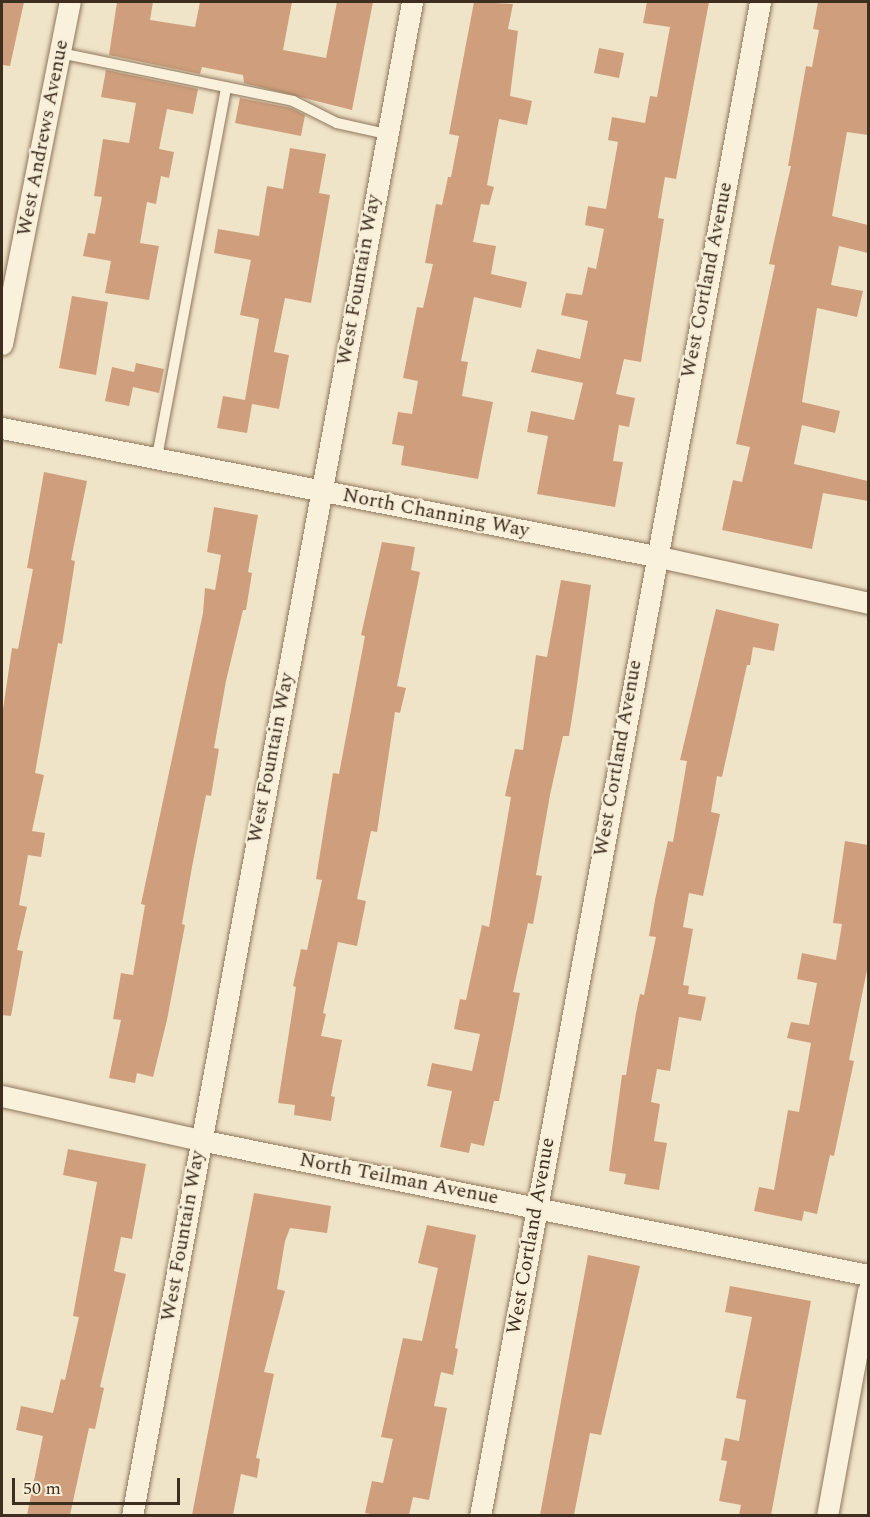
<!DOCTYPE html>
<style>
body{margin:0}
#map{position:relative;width:870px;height:1517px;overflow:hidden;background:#f0e4c8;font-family:Spectral,serif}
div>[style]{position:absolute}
.building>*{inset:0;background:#cf9f7d}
.roads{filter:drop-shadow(0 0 2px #8d765c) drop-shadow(0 0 2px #8d765c)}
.service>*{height:10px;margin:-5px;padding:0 5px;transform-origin:5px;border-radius:5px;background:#faf1dc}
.minor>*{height:21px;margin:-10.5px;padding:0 10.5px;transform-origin:10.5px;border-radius:10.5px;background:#faf1dc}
span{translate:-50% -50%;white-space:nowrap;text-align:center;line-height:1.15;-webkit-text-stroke:4.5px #f7eed8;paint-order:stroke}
.street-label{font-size:20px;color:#3d2e20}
.frame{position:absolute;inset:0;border:3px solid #3d2e20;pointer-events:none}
.scale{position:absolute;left:12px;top:1478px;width:168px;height:27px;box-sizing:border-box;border:3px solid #3d2e20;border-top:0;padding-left:8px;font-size:18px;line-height:21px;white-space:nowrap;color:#3d2e20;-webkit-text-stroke:4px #f7eed8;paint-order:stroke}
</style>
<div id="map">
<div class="building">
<i style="clip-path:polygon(2px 2px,24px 2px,10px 66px,2px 65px)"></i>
<i style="clip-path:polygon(117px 2px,153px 2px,150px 20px,195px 27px,200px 2px,292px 2px,283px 50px,326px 58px,337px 2px,373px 2px,352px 110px,244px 83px,243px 75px,202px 67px,200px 74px,109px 55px)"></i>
<i style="clip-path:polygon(474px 2px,513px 4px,508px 29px,518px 31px,510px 96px,532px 101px,527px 125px,499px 119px,487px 185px,494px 187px,489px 205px,481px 204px,473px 242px,496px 246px,491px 274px,527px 282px,521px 308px,474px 297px,461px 361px,468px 362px,462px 396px,493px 402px,478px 479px,401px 465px,404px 446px,392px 444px,398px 412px,412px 414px,418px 381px,403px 378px,417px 307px,423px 308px,433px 264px,425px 263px,436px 204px,442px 205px,448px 177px,451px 177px,459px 136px,449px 134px)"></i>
<i style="clip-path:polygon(647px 2px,709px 2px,676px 179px,665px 177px,658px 218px,664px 219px,641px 362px,624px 359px,616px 394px,635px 398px,629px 427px,619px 425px,613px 461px,623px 462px,615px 507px,537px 494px,548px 436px,527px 432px,531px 411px,574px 420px,583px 383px,531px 372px,537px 349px,580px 359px,588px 321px,561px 315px,566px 293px,582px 295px,588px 267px,596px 269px,604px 229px,585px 225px,588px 206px,606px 209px,618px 142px,608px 140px,612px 117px,645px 123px,650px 96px,657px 97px,670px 27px,643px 23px)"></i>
<i style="clip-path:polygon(818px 2px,868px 2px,868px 135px,847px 132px,832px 216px,868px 225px,868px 253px,839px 246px,831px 285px,863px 291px,857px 317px,817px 308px,802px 402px,840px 411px,835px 433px,802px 425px,794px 464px,868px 481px,868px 501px,823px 493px,812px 549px,722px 530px,733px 480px,742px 482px,750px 447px,736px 444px,775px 265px,769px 264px,791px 166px,788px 166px,806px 66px,812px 67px,819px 30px,813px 29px)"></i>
<i style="clip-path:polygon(599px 48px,624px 53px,619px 78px,594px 73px)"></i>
<i style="clip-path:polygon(106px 70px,198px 89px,193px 114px,167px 109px,159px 149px,174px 152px,169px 178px,161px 176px,156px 204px,147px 202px,140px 243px,159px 246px,149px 300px,105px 293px,111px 261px,83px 256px,88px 233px,95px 234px,102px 197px,94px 196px,103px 139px,129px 143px,136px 103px,101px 97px)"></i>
<i style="clip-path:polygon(240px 98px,291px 108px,305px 115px,301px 136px,235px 123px)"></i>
<i style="clip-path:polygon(290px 148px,326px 154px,319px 193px,330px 195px,311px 303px,285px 298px,274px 352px,289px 355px,279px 409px,252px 404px,247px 433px,217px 428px,223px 396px,245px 400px,259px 319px,240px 315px,251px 260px,214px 253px,218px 229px,259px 236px,267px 186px,283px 189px)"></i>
<i style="clip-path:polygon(72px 296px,108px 302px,96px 375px,59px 368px)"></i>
<i style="clip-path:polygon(136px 363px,164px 369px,159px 393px,133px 387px,129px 406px,105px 401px,112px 367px,134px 372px)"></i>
<i style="clip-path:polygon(44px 472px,87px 481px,71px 560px,75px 561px,62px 644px,58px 643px,35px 773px,44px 775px,32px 831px,45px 833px,41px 857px,28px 855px,19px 905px,27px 907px,17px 950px,23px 951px,11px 1016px,2px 1015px,2px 716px,12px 648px,18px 649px,33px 569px,27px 568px)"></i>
<i style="clip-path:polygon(214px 507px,258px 515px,248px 572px,252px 573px,246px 610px,243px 610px,226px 681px,214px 748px,219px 749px,211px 796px,206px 795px,192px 867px,182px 924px,185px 925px,167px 1020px,153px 1077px,137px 1073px,135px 1083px,109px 1078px,121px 1020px,113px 1019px,121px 973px,133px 975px,145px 905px,141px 904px,203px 613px,205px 588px,215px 590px,221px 555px,207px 552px)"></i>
<i style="clip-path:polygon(382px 542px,415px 547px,411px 570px,420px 572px,397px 686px,406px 688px,400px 713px,395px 712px,377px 832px,371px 831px,357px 899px,366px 901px,357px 946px,338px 942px,323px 1013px,326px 1014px,321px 1036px,342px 1040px,331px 1096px,335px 1097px,331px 1121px,294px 1115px,295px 1105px,278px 1103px,296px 987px,293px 986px,301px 949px,307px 950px,322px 880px,316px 879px,325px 822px,333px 773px,339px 774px,365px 636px,361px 635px)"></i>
<i style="clip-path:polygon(561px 580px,591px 585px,575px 699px,569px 736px,563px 736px,550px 795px,536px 875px,542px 876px,533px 924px,528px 923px,513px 992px,520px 993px,499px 1101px,494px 1101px,484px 1146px,471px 1143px,469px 1153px,440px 1147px,452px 1091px,427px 1086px,432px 1063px,472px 1071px,480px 1034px,454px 1029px,460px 999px,466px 1000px,482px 925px,489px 927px,511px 797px,505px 796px,515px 749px,523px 750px,536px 655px,547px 657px)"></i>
<i style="clip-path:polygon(716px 609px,779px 624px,774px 651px,753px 647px,750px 665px,747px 665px,722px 777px,717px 776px,711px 812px,720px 814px,703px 896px,689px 893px,683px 927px,693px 929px,683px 985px,689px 986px,688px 994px,706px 997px,701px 1021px,679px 1017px,670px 1071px,657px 1069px,651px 1102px,660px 1104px,654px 1141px,667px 1143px,659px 1190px,624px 1184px,626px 1174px,609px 1171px,622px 1075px,626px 1075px,636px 1013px,640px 994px,644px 995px,656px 937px,649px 936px,655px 900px,668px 841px,673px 842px,687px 761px,680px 760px)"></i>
<i style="clip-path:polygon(845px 841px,868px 845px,868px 965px,849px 1060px,854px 1061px,834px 1156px,830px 1155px,817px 1214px,804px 1211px,802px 1221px,754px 1211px,759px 1187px,774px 1190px,788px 1110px,799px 1112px,811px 1043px,787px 1038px,791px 1022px,809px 1025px,817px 983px,797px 979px,802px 953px,836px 960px,842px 924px,833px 923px)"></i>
<i style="clip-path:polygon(68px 1149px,146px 1164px,132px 1239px,121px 1237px,114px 1271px,126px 1274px,100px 1387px,104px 1388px,95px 1429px,89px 1428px,70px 1515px,27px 1515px,43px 1436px,16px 1430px,21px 1406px,53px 1413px,61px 1379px,65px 1380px,79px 1317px,73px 1316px,97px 1182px,63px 1175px)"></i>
<i style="clip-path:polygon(254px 1193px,331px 1206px,327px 1233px,290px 1228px,285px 1241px,277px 1289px,285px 1291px,264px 1372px,274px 1374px,256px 1458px,260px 1459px,257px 1478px,241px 1474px,233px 1515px,192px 1515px)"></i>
<i style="clip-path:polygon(427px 1225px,476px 1235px,455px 1348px,458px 1349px,453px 1375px,441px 1372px,434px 1406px,447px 1408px,429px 1500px,413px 1497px,409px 1515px,376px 1515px,365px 1513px,372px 1481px,383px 1483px,393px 1439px,381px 1437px,403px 1338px,422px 1341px,438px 1268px,418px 1263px)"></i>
<i style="clip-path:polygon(588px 1255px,640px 1266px,601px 1435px,590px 1433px,574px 1515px,540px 1515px)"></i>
<i style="clip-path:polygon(730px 1286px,811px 1301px,771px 1515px,739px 1515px,741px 1505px,719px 1501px,727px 1461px,721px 1460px,725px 1438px,739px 1441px,746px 1400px,736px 1398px,752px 1317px,725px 1312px)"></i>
</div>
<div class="roads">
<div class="service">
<i style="left:60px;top:53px;width:238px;rotate:11.6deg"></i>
<i style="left:293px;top:101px;width:49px;rotate:26.6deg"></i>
<i style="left:337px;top:123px;width:50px;rotate:12.7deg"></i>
<i style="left:157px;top:457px;width:376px;rotate:-79.4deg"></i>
</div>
<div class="minor">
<i style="left:2px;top:344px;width:349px;rotate:-78.8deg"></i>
<i style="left:2px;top:428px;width:665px;rotate:11.09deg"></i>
<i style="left:655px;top:556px;width:218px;rotate:12.4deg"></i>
<i style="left:2px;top:1096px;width:203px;rotate:12.5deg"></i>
<i style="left:200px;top:1140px;width:682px;rotate:11.43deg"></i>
<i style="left:132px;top:1516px;width:1540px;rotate:-79.52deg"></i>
<i style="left:480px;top:1516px;width:1540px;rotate:-79.52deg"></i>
<i style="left:827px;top:1516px;width:229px;rotate:-79.7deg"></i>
</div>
</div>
<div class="street-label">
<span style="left:43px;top:138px;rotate:-79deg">West Andrews Avenue</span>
<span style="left:359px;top:280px;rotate:-80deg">West Fountain Way</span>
<span style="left:707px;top:280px;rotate:-79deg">West Cortland Avenue</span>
<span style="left:436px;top:513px;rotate:11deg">North Channing Way</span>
<span style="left:271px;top:758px;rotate:-79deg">West Fountain Way</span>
<span style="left:618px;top:758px;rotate:-80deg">West Cortland Avenue</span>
<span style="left:399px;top:1179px;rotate:11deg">North Teilman Avenue</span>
<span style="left:183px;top:1236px;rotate:-80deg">West Fountain Way</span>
<span style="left:531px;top:1236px;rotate:-80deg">West Cortland Avenue</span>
</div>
<div class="frame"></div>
<div class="scale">50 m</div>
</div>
